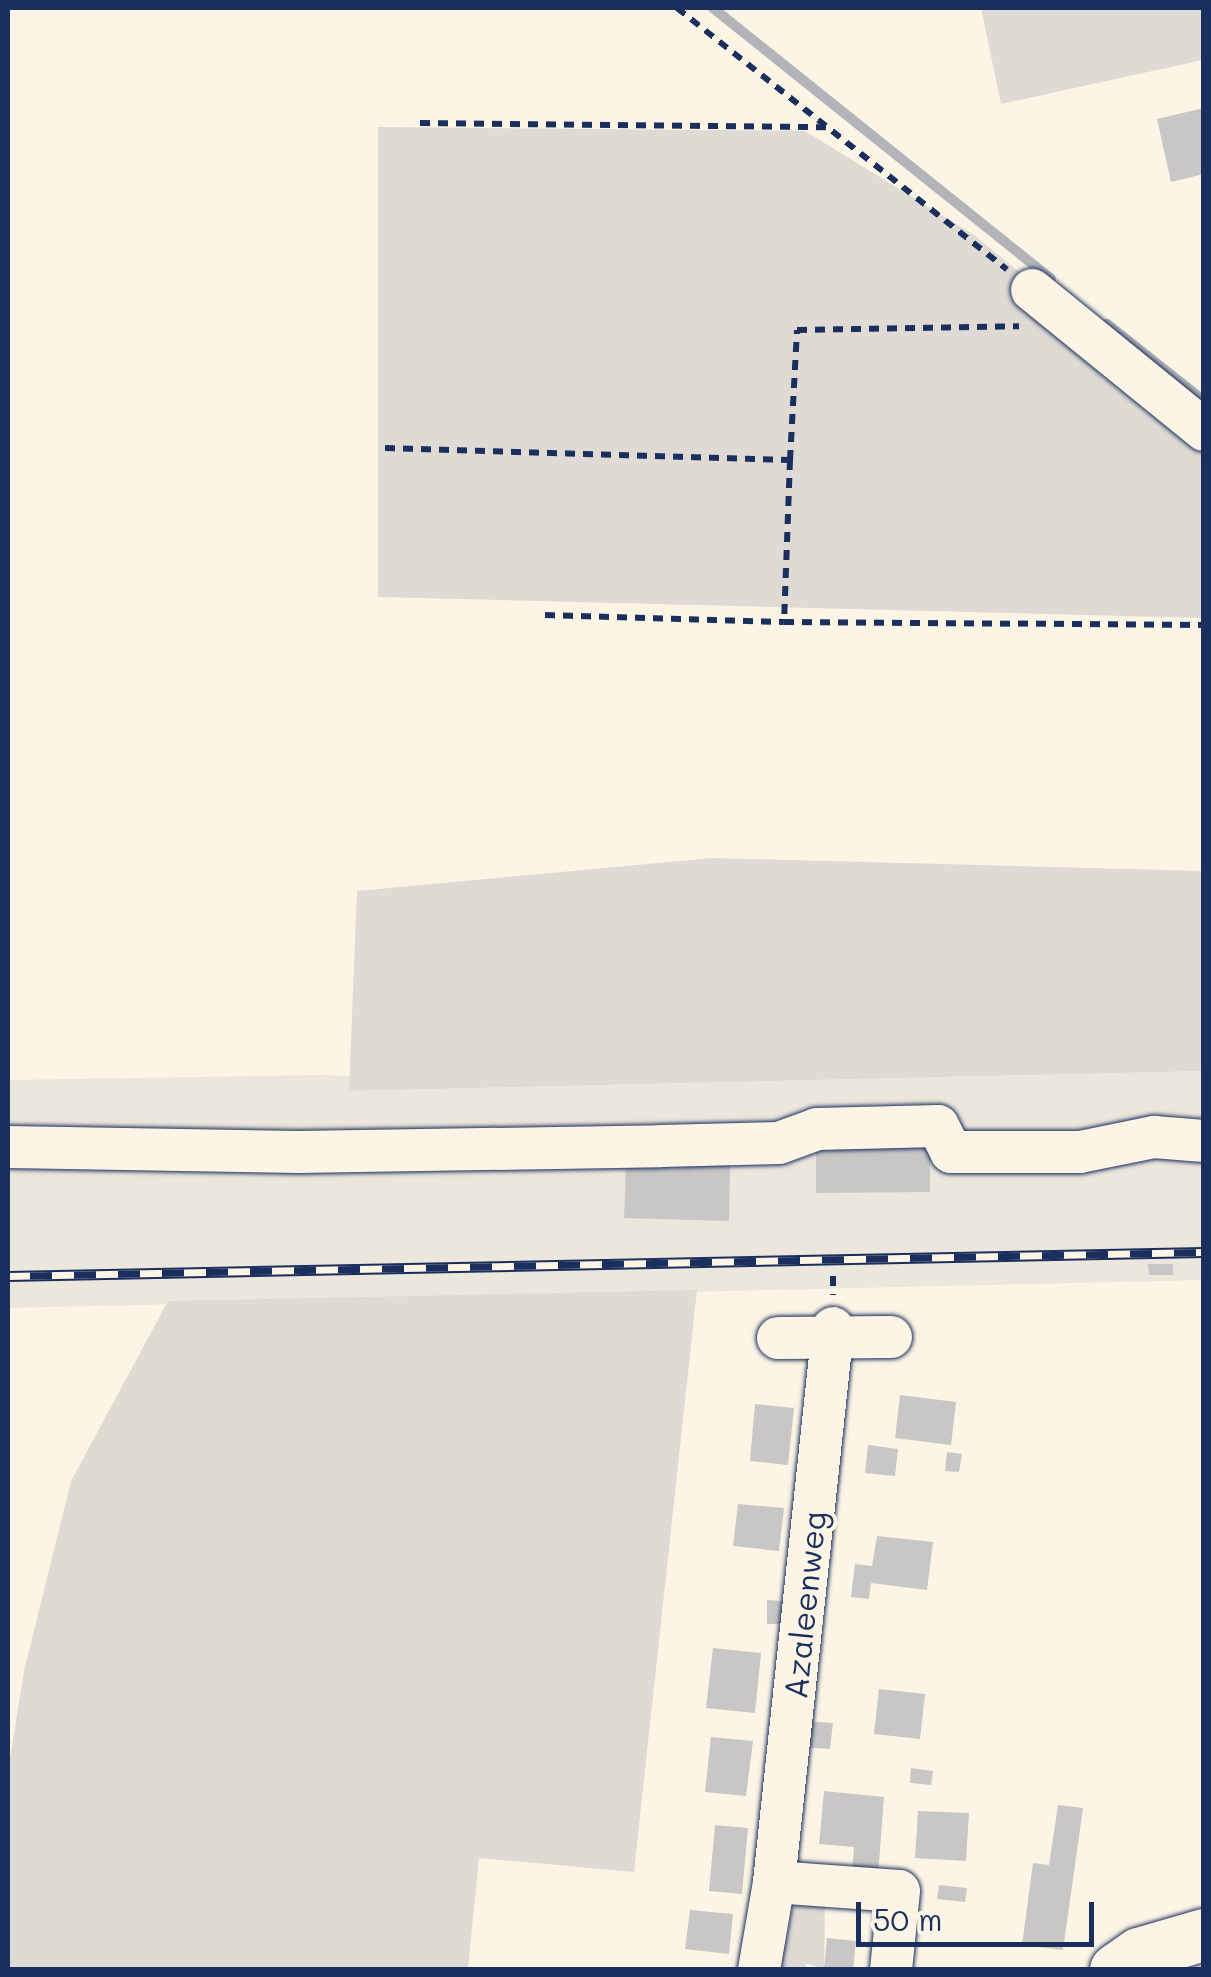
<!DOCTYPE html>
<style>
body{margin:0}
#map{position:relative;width:1211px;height:1977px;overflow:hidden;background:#fcf5e5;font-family:Mali,sans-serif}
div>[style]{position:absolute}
.built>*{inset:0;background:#ece7dc}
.green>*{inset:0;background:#dfdbd4}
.stream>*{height:10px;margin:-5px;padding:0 5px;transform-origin:5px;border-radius:5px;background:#b2b4b8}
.building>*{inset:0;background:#c8c7c6}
.path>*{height:6px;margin-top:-3px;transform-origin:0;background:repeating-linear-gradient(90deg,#1b2f5e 0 10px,transparent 0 18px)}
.roads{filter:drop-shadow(0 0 2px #1b2f5e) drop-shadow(0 0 2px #1b2f5e)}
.minor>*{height:42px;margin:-21px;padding:0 21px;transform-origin:21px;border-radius:21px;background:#fcf5e5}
.major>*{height:52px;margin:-26px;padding:0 26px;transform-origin:26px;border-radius:26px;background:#fcf5e5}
.rail>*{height:11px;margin-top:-5.5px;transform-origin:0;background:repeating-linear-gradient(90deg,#fcf5e5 0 22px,#1b2f5e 0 44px);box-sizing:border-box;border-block:2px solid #1b2f5e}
span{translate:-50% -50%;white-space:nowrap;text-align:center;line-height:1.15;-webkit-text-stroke:8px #fcf5e5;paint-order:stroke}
.street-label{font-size:32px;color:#1b2f5e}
.frame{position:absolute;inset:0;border:10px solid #1b2f5e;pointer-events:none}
.scale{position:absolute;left:856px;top:1902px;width:238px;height:45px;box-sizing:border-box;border:5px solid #1b2f5e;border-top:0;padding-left:12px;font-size:30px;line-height:35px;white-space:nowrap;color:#1b2f5e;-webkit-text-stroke:8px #fcf5e5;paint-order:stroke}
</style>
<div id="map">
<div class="built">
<i style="clip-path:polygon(1203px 1071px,1203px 1280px,8px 1308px,8px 1080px,323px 1075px,350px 1076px,349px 1091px)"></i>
</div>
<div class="green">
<i style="clip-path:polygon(981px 8px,1203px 8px,1203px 60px,1001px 104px)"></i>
<i style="clip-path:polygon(378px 127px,805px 131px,974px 235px,1203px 423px,1203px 618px,378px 597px)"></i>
<i style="clip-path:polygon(711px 858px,1203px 871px,1203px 1071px,349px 1091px,357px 891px)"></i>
<i style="clip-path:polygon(697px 1290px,634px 1872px,479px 1858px,468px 1969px,8px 1969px,8px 1771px,24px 1671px,71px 1481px,168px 1301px)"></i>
<i style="clip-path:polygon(801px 1904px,825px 1906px,824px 1968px,806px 1964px,806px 1969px,780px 1970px,792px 1909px)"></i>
</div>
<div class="stream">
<i style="left:713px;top:8px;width:433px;rotate:38.7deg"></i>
<i style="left:1107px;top:324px;width:124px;rotate:38.4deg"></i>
</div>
<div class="building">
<i style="clip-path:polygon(1204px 108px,1204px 174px,1171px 182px,1157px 119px)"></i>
<i style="clip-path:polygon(816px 1134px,930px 1134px,930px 1192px,816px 1193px)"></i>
<i style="clip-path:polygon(626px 1162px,730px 1165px,729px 1221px,624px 1218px)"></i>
<i style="clip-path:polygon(1148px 1264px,1173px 1264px,1173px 1275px,1149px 1275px)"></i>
<i style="clip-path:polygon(900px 1395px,956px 1402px,951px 1445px,895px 1438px)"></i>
<i style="clip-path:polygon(755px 1404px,794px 1408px,788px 1465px,750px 1461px)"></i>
<i style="clip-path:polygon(868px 1445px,898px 1449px,895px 1476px,865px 1473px)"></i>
<i style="clip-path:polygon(947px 1452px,962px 1454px,959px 1472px,945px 1471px)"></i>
<i style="clip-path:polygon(738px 1504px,784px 1508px,779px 1551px,733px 1546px)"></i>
<i style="clip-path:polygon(877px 1536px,933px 1542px,927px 1590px,871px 1583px,869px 1599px,851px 1597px,855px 1564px,872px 1566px)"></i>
<i style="clip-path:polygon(767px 1600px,785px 1601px,783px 1624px,767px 1624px)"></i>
<i style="clip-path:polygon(713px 1648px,761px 1653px,755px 1713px,706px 1708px)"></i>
<i style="clip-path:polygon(879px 1689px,925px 1694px,920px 1739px,874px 1734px)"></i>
<i style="clip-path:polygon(807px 1721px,833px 1723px,830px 1749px,804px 1747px)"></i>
<i style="clip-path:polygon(711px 1737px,753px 1741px,746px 1796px,705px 1792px)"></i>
<i style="clip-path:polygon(911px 1768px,933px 1771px,931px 1785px,910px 1783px)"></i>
<i style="clip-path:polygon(824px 1791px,884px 1797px,878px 1877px,852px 1876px,854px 1847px,819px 1844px)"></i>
<i style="clip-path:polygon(1058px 1805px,1083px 1808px,1063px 1950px,1022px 1945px,1033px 1863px,1049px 1865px)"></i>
<i style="clip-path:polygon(918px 1811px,969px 1813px,966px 1861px,915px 1858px)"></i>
<i style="clip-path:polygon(715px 1825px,748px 1828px,742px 1894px,709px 1891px)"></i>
<i style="clip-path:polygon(939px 1885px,967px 1888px,965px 1902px,937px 1899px)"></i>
<i style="clip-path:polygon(690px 1910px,733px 1914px,729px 1954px,685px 1949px)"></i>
<i style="clip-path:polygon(827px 1938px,856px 1941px,853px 1970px,824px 1968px)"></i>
</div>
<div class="path">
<i style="left:677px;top:8px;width:421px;rotate:38.4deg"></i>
<i style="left:420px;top:123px;width:406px;rotate:0.6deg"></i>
<i style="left:385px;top:448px;width:405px;rotate:1.7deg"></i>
<i style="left:790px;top:460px;width:130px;rotate:-86.9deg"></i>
<i style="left:797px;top:330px;width:222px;rotate:-1deg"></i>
<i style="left:790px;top:460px;width:162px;rotate:92.1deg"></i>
<i style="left:784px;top:622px;width:420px;rotate:0.4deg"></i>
<i style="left:545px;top:615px;width:239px;rotate:1.7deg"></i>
<i style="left:833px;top:1276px;width:19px;rotate:90deg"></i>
</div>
<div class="roads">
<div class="minor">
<i style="left:1032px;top:290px;width:222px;rotate:39.1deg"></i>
<i style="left:8px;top:1147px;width:290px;rotate:1deg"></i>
<i style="left:298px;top:1152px;width:363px;rotate:-0.9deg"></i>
<i style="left:661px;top:1146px;width:118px;rotate:-1.5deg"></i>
<i style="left:779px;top:1143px;width:40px;rotate:-20.2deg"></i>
<i style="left:817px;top:1129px;width:121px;rotate:-1.4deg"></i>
<i style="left:938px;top:1126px;width:29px;rotate:63deg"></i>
<i style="left:951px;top:1152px;width:129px"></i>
<i style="left:1080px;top:1152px;width:76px;rotate:-11.5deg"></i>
<i style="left:1154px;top:1137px;width:50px;rotate:4.6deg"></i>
<i style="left:778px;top:1338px;width:113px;rotate:-0.5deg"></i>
<i style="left:774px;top:1882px;width:125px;rotate:4.1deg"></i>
<i style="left:899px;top:1891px;width:79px;rotate:95.8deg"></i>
<i style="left:759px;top:1970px;width:89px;rotate:-80.3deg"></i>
<i style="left:774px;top:1882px;width:557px;rotate:-83.92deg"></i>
</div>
<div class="major">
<i style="left:1116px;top:1970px;width:28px;rotate:-35deg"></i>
<i style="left:1139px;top:1954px;width:68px;rotate:-16.3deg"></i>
</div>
</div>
<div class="rail">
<i style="left:8px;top:1276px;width:1196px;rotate:-1.15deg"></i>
</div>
<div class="street-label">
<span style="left:804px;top:1605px;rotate:-84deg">Azaleenweg</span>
</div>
<div class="frame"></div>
<div class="scale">50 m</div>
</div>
